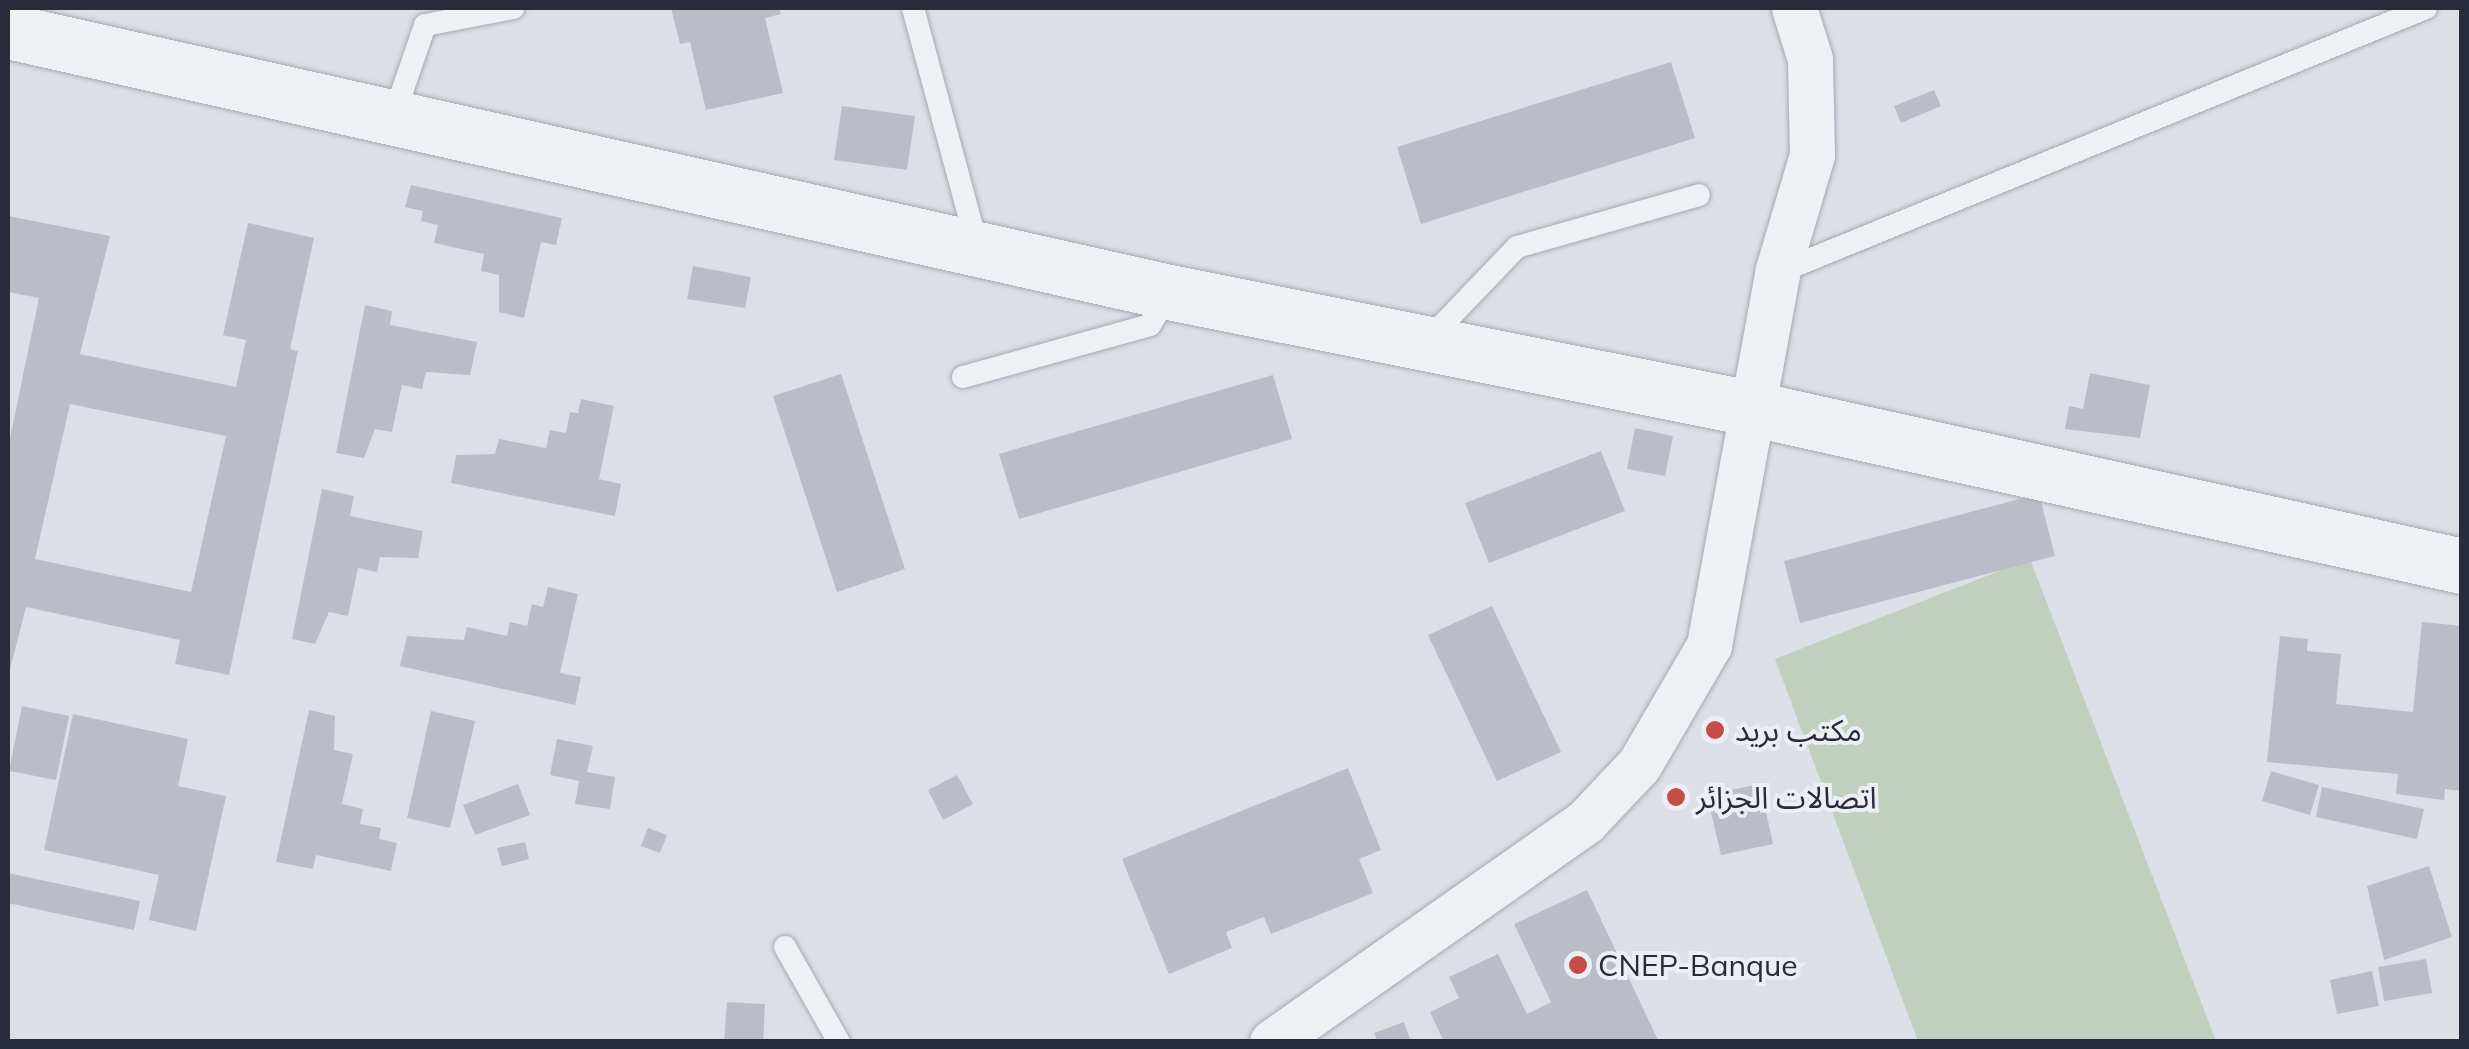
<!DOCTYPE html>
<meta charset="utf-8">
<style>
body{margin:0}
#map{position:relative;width:2469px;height:1049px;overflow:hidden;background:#dddfe6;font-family:Mulish,"Noto Sans Arabic",sans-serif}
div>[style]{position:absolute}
.green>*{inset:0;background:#c0cfbe}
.building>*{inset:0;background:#babdc8}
.roads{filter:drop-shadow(0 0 2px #a6a9b3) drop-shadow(0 0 2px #a6a9b3)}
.service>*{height:22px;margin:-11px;padding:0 11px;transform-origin:11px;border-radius:11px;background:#eff0f4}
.minor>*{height:45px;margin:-22.5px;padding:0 22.5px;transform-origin:22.5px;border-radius:22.5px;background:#eff0f4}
.tertiary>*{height:55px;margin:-27.5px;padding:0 27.5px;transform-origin:27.5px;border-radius:27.5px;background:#eff0f4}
.dots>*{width:28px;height:28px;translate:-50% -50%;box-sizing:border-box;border:5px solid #eceef4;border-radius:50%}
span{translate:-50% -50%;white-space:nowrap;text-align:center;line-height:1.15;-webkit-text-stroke:8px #eceef4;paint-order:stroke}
.poi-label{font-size:30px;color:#272b3b}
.left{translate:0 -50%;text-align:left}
.frame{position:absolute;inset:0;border:10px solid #272b3b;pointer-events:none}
</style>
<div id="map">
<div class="green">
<i style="clip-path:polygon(2030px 559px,2216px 1041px,1918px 1041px,1775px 659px)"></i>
</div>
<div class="building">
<i style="clip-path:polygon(671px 8px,779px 8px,781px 14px,765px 18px,783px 93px,706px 110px,690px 42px,680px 44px)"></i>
<i style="clip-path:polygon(1671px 62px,1695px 138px,1421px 224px,1397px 147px)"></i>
<i style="clip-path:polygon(1934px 90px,1941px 106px,1901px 123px,1894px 106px)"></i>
<i style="clip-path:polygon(842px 106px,915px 116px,907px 170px,834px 160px)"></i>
<i style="clip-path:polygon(411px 185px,562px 218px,556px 245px,541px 242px,524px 318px,499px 312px,499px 275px,481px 271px,484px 254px,434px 243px,438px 225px,421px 221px,423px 211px,405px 207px)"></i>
<i style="clip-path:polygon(evenodd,8px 216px,110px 236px,80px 354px,236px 387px,246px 340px,223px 335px,248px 223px,314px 238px,290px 349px,298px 351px,229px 675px,175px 664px,180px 640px,26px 607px,8px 677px,8px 448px,39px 298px,8px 292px,8px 216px,70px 404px,226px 436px,191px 592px,35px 559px,70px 404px)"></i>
<i style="clip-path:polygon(693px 266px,751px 277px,745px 308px,687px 299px)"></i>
<i style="clip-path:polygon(365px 305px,392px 311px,390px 325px,477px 342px,470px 375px,426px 372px,422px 389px,402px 385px,392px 432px,375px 429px,364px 458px,336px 453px)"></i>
<i style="clip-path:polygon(2090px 373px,2150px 385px,2140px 438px,2065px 429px,2069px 406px,2083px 409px)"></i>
<i style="clip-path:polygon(841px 374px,905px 569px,837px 592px,773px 396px)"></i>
<i style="clip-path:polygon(1273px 375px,1292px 439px,1019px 519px,999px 454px)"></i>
<i style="clip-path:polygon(581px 399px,614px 406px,599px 479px,621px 484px,615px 516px,451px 483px,456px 455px,495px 454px,499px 439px,546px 448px,550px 430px,566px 433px,570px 412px,578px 413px)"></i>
<i style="clip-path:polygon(1635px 428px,1673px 436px,1665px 476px,1627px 469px)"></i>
<i style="clip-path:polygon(1601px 451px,1625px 511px,1489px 563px,1465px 503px)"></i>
<i style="clip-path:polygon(322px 489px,354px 496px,350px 516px,423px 531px,418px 558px,380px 557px,377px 572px,358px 568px,348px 616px,329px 612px,315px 644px,292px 639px)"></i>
<i style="clip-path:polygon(2039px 494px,2055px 556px,1800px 623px,1784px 561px)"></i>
<i style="clip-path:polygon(548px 587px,578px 594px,560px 673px,581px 677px,575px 705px,400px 666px,407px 636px,464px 640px,467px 627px,507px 636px,510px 622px,527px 626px,532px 604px,543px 607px)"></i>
<i style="clip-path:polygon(1492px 606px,1561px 752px,1497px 781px,1428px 635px)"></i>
<i style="clip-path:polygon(2422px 622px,2462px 626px,2462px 791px,2445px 789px,2444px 800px,2396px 794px,2398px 774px,2267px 762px,2280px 636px,2308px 639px,2307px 651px,2341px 654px,2336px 704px,2413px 712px)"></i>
<i style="clip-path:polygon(22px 706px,69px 716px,56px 780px,9px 771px)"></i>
<i style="clip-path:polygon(309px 710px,335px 716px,334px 750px,353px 754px,342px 804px,363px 809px,360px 824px,381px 828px,379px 839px,397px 843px,391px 871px,316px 855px,313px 869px,276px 862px)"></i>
<i style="clip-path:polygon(431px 711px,475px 721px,450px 828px,407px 818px)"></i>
<i style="clip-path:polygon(73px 714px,188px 739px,178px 786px,226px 796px,196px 931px,149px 920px,159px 875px,44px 850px)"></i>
<i style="clip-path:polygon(557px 739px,593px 746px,587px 772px,615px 777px,610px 809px,575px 804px,579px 781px,550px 775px)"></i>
<i style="clip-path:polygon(1348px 768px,1381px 850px,1359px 859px,1373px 893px,1271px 934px,1264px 917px,1226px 932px,1232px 948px,1169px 974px,1122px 859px)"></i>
<i style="clip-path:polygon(2271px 771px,2319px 785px,2310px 815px,2262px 801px)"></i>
<i style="clip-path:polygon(957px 775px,973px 804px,943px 820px,928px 790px)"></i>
<i style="clip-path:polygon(518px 784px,530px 815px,475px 835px,463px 805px)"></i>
<i style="clip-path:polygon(1760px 784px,1773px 844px,1721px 855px,1707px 795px)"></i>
<i style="clip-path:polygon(2322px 787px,2424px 809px,2417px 839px,2316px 817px)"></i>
<i style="clip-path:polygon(648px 828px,667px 835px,660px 853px,641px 846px)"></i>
<i style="clip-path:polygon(525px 842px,529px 859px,502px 866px,497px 848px)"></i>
<i style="clip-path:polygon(2429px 866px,2452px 937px,2384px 960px,2367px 886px)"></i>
<i style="clip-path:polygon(8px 873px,140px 901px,134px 930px,8px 903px)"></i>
<i style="clip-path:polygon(1587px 890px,1659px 1042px,1444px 1042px,1430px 1012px,1459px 998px,1449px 977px,1498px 954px,1527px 1014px,1551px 1002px,1514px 924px)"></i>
<i style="clip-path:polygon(2426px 959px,2432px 993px,2384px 1001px,2378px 967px)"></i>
<i style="clip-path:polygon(2372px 971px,2379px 1006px,2337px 1014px,2330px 980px)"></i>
<i style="clip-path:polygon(727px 1002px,765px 1004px,763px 1042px,724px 1042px)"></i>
<i style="clip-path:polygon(1404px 1022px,1411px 1042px,1378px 1042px,1374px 1033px)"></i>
</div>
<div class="roads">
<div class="service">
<i style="left:913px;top:8px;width:246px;rotate:74.9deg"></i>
<i style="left:393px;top:118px;width:98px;rotate:-71deg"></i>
<i style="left:425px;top:25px;width:90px;rotate:-10.9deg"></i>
<i style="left:1777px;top:273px;width:701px;rotate:-22.21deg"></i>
<i style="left:1429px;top:339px;width:127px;rotate:-46.3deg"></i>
<i style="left:1517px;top:247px;width:189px;rotate:-15.9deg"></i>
<i style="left:963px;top:377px;width:194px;rotate:-15.5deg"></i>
<i style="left:1150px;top:325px;width:37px;rotate:-59deg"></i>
<i style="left:785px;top:947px;width:109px;rotate:60.4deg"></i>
</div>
<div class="minor">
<i style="left:1272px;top:1042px;width:384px;rotate:-35.1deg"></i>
<i style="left:1586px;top:821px;width:77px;rotate:-46.6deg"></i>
<i style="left:1639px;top:765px;width:139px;rotate:-59.7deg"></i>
<i style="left:1709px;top:645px;width:378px;rotate:-79.6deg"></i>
<i style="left:1777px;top:273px;width:123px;rotate:-73.5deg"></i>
<i style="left:1812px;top:155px;width:96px;rotate:-91.2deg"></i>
<i style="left:1810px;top:59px;width:53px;rotate:-107.4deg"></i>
</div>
<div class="tertiary">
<i style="left:8px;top:31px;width:1190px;rotate:12.67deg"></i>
<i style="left:1169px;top:292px;width:592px;rotate:11.29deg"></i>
<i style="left:1750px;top:408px;width:729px;rotate:12.51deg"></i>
</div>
</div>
<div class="dots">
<i style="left:1715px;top:730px;background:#c44d48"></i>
<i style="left:1676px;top:797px;background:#c44d48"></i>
<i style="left:1578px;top:965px;background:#c44d48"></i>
</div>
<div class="poi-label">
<span class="left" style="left:1735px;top:730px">مكتب بريد</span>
<span class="left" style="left:1696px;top:797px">اتصالات الجزائر</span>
<span class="left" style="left:1598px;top:965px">CNEP-Banque</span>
</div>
<div class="frame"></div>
</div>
